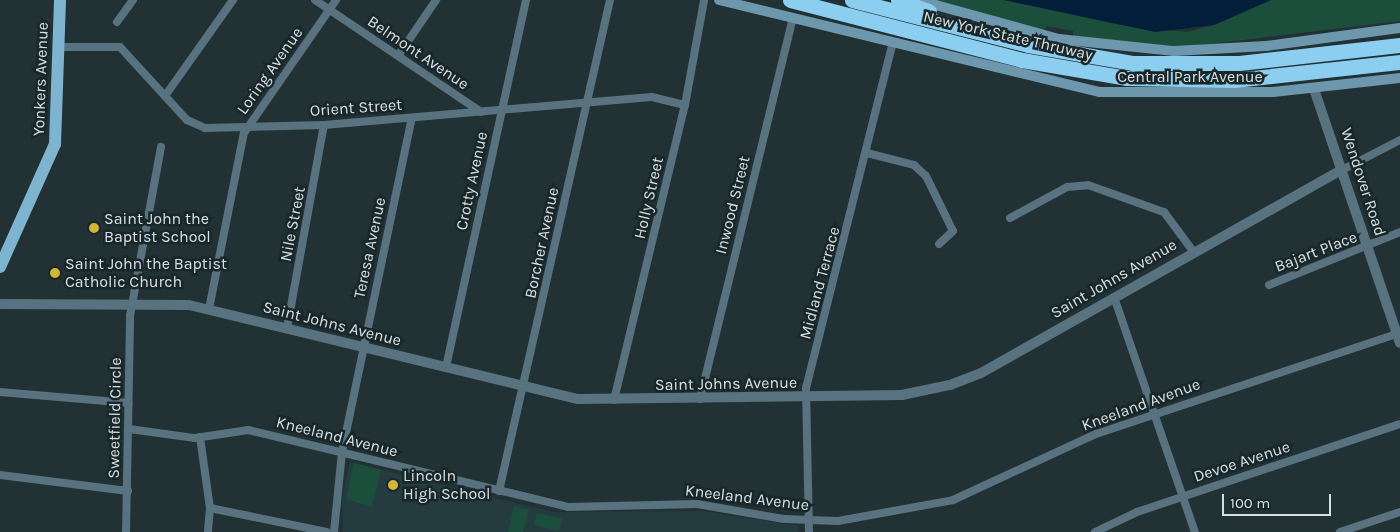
<!DOCTYPE html>
<style>
body{margin:0}
#map{position:relative;width:1400px;height:532px;overflow:hidden;background:#223134;font-family:Karla,sans-serif}
div>[style]{position:absolute}
.built>*{inset:0;background:#243c40}
.green>*{inset:0;background:#1c4f3b}
.water>*{inset:0;background:#031e3b}
.minor>*{height:8px;margin:-4px;padding:0 4px;transform-origin:4px;border-radius:4px;background:#58727f}
.tertiary>*{height:10px;margin:-5px;padding:0 5px;transform-origin:5px;border-radius:5px;background:#58727f}
.secondary>*{height:10px;margin:-5px;padding:0 5px;transform-origin:5px;border-radius:5px;background:#6d97ad}
.primary>*{height:12px;margin:-6px;padding:0 6px;transform-origin:6px;border-radius:6px;background:#7eb4d0}
.motorway>*{height:15px;margin:-7.5px;padding:0 7.5px;transform-origin:7.5px;border-radius:7.5px;background:#8ccef0}
.dots>*{width:14px;height:14px;translate:-50% -50%;box-sizing:border-box;border:2px solid #19272a;border-radius:50%}
span{translate:-50% -50%;white-space:nowrap;text-align:center;line-height:1.15;-webkit-text-stroke:5px #19272a;paint-order:stroke}
.street-label{font-size:16px;color:#d6e0e1}
.poi-label{font-size:16px;color:#d6e0e1}
.left{translate:0 -50%;text-align:left}
.scale{position:absolute;left:1222px;top:494px;width:109px;height:22px;box-sizing:border-box;border:2px solid #d6e0e1;border-top:0;padding-left:6px;font-size:15px;line-height:18px;white-space:nowrap;color:#d6e0e1;-webkit-text-stroke:4px #19272a;paint-order:stroke}
</style>
<div id="map">
<div class="built">
<i style="clip-path:polygon(350px 462px,553px 512px,702px 511px,798px 526px,798px 532px,343px 532px,342px 499px)"></i>
</div>
<div class="green">
<i style="clip-path:polygon(935px 0,1004px 0,1120px 25px,1187px 32px,1214px 25px,1271px 0,1400px 0,1400px 21px,1176px 48px,1073px 38px,1073px 31px,1047px 26px,1043px 31px)"></i>
<i style="clip-path:polygon(354px 463px,381px 470px,372px 507px,346px 499px)"></i>
<i style="clip-path:polygon(514px 506px,529px 510px,523px 532px,508px 532px)"></i>
<i style="clip-path:polygon(537px 513px,562px 519px,559px 531px,534px 525px)"></i>
</div>
<div class="water">
<i style="clip-path:polygon(1004px 0,1271px 0,1214px 25px,1155px 32px)"></i>
</div>
<div class="minor">
<i style="left:315px;top:0;width:200px;rotate:34deg"></i>
<i style="left:117px;top:22px;width:27px;rotate:-54deg"></i>
<i style="left:61px;top:47px;width:59px"></i>
<i style="left:120px;top:47px;width:99px;rotate:47.5deg"></i>
<i style="left:187px;top:120px;width:20px;rotate:24deg"></i>
<i style="left:205px;top:128px;width:119px;rotate:-1.4deg"></i>
<i style="left:324px;top:125px;width:329px;rotate:-4.9deg"></i>
<i style="left:652px;top:97px;width:34px;rotate:14deg"></i>
<i style="left:398px;top:56px;width:68px;rotate:-55.8deg"></i>
<i style="left:165px;top:96px;width:118px;rotate:-54.7deg"></i>
<i style="left:867px;top:153px;width:49px;rotate:14.3deg"></i>
<i style="left:914px;top:165px;width:16px;rotate:43deg"></i>
<i style="left:926px;top:176px;width:61px;rotate:63.9deg"></i>
<i style="left:953px;top:231px;width:19px;rotate:137deg"></i>
<i style="left:1342px;top:170px;width:65px;rotate:-27.3deg"></i>
<i style="left:1010px;top:218px;width:65px;rotate:-28.5deg"></i>
<i style="left:1067px;top:187px;width:21px;rotate:-5deg"></i>
<i style="left:1088px;top:185px;width:81px;rotate:19.6deg"></i>
<i style="left:1164px;top:212px;width:49px;rotate:53.4deg"></i>
<i style="left:1269px;top:285px;width:141px;rotate:-22deg"></i>
<i style="left:1114px;top:297px;width:249px;rotate:71deg"></i>
<i style="left:209px;top:309px;width:179px;rotate:-78.8deg"></i>
<i style="left:244px;top:133px;width:162px;rotate:-55.3deg"></i>
<i style="left:287px;top:328px;width:206px;rotate:-79.7deg"></i>
<i style="left:446px;top:367px;width:376px;rotate:-77.7deg"></i>
<i style="left:0;top:392px;width:129px;rotate:4.9deg"></i>
<i style="left:700px;top:399px;width:392px;rotate:-76.3deg"></i>
<i style="left:614px;top:400px;width:303px;rotate:-76.5deg"></i>
<i style="left:685px;top:105px;width:107px;rotate:-79.7deg"></i>
<i style="left:129px;top:429px;width:67px;rotate:7.8deg"></i>
<i style="left:195px;top:438px;width:54px;rotate:-8.6deg"></i>
<i style="left:248px;top:430px;width:329px;rotate:13.5deg"></i>
<i style="left:568px;top:507px;width:129px;rotate:-1.3deg"></i>
<i style="left:697px;top:504px;width:88px;rotate:9.8deg"></i>
<i style="left:784px;top:519px;width:54px;rotate:2.1deg"></i>
<i style="left:838px;top:521px;width:117px;rotate:-10.3deg"></i>
<i style="left:953px;top:500px;width:157px;rotate:-24.8deg"></i>
<i style="left:1096px;top:434px;width:320px;rotate:-18.4deg"></i>
<i style="left:200px;top:437px;width:72px;rotate:82deg"></i>
<i style="left:210px;top:508px;width:24px;rotate:95deg"></i>
<i style="left:0;top:475px;width:129px;rotate:7.1deg"></i>
<i style="left:499px;top:491px;width:503px;rotate:-77.26deg"></i>
<i style="left:210px;top:508px;width:119px;rotate:11.6deg"></i>
<i style="left:126px;top:532px;width:216px;rotate:-88.9deg"></i>
<i style="left:130px;top:316px;width:172px;rotate:-79.6deg"></i>
<i style="left:334px;top:532px;width:80px;rotate:-84.3deg"></i>
<i style="left:342px;top:452px;width:341px;rotate:-78.2deg"></i>
<i style="left:809px;top:532px;width:144px;rotate:-91.2deg"></i>
<i style="left:806px;top:388px;width:354px;rotate:-75.9deg"></i>
<i style="left:1095px;top:532px;width:47px;rotate:-25.5deg"></i>
<i style="left:1137px;top:512px;width:277px;rotate:-18.5deg"></i>
<i style="left:1340px;top:532px;width:63px;rotate:-18.4deg"></i>
</div>
<div class="tertiary">
<i style="left:1314px;top:89px;width:268px;rotate:71.3deg"></i>
<i style="left:0;top:304px;width:189px;rotate:0.3deg"></i>
<i style="left:189px;top:305px;width:400px;rotate:13.6deg"></i>
<i style="left:578px;top:399px;width:324px;rotate:-0.7deg"></i>
<i style="left:902px;top:395px;width:49px;rotate:-11.8deg"></i>
<i style="left:950px;top:385px;width:33px;rotate:-21deg"></i>
<i style="left:981px;top:373px;width:414px;rotate:-29.4deg"></i>
</div>
<div class="secondary">
<i style="left:719px;top:0;width:391px;rotate:13.6deg"></i>
<i style="left:1099px;top:92px;width:174px"></i>
<i style="left:1273px;top:92px;width:128px;rotate:-6.3deg"></i>
<i style="left:921px;top:1px;width:143px;rotate:15.4deg"></i>
<i style="left:1059px;top:39px;width:116px;rotate:6deg"></i>
<i style="left:1174px;top:51px;width:92px;rotate:-3.1deg"></i>
<i style="left:1266px;top:46px;width:135px;rotate:-7.7deg"></i>
</div>
<div class="primary">
<i style="left:0;top:267px;width:135px;rotate:-65.9deg"></i>
<i style="left:55px;top:144px;width:144px;rotate:-88deg"></i>
</div>
<div class="motorway">
<i style="left:790px;top:0;width:240px;rotate:14.5deg"></i>
<i style="left:1022px;top:60px;width:107px;rotate:9.7deg"></i>
<i style="left:1127px;top:78px;width:107px;rotate:1.1deg"></i>
<i style="left:1234px;top:80px;width:167px;rotate:-6.2deg"></i>
<i style="left:852px;top:0;width:182px;rotate:14.3deg"></i>
<i style="left:1028px;top:45px;width:107px;rotate:9.7deg"></i>
<i style="left:1133px;top:63px;width:106px"></i>
<i style="left:1239px;top:63px;width:162px;rotate:-6.4deg"></i>
<i style="left:898px;top:0;width:33px;rotate:20deg"></i>
</div>
<div class="dots">
<i style="left:94px;top:228px;background:#d1b736"></i>
<i style="left:55px;top:273px;background:#d1b736"></i>
<i style="left:393px;top:485px;background:#d1b736"></i>
</div>
<div class="street-label">
<span style="left:1008px;top:36px;rotate:13deg">New York State Thruway</span>
<span style="left:418px;top:53px;rotate:34deg">Belmont Avenue</span>
<span style="left:270px;top:71px;rotate:-55deg">Loring Avenue</span>
<span style="left:1190px;top:77px">Central Park Avenue</span>
<span style="left:41px;top:79px;rotate:-88deg">Yonkers Avenue</span>
<span style="left:356px;top:108px;rotate:-4deg">Orient Street</span>
<span style="left:472px;top:181px;rotate:-78deg">Crotty Avenue</span>
<span style="left:1363px;top:182px;rotate:72deg">Wendover Road</span>
<span style="left:649px;top:198px;rotate:-77deg">Holly Street</span>
<span style="left:733px;top:205px;rotate:-76deg">Inwood Street</span>
<span style="left:293px;top:224px;rotate:-79deg">Nile Street</span>
<span style="left:542px;top:243px;rotate:-78deg">Borcher Avenue</span>
<span style="left:370px;top:248px;rotate:-78deg">Teresa Avenue</span>
<span style="left:1316px;top:252px;rotate:-21deg">Bajart Place</span>
<span style="left:1114px;top:279px;rotate:-30deg">Saint Johns Avenue</span>
<span style="left:820px;top:283px;rotate:-75deg">Midland Terrace</span>
<span style="left:332px;top:324px;rotate:14deg">Saint Johns Avenue</span>
<span style="left:726px;top:384px;rotate:-1deg">Saint Johns Avenue</span>
<span style="left:1141px;top:405px;rotate:-20deg">Kneeland Avenue</span>
<span style="left:115px;top:418px;rotate:-89deg">Sweetfield Circle</span>
<span style="left:337px;top:437px;rotate:14deg">Kneeland Avenue</span>
<span style="left:1242px;top:462px;rotate:-18deg">Devoe Avenue</span>
<span style="left:747px;top:498px;rotate:7deg">Kneeland Avenue</span>
</div>
<div class="poi-label">
<span class="left" style="left:104px;top:228px">Saint John the<br>Baptist School</span>
<span class="left" style="left:65px;top:273px">Saint John the Baptist<br>Catholic Church</span>
<span class="left" style="left:403px;top:485px">Lincoln<br>High School</span>
</div>
<div class="scale">100 m</div>
</div>
